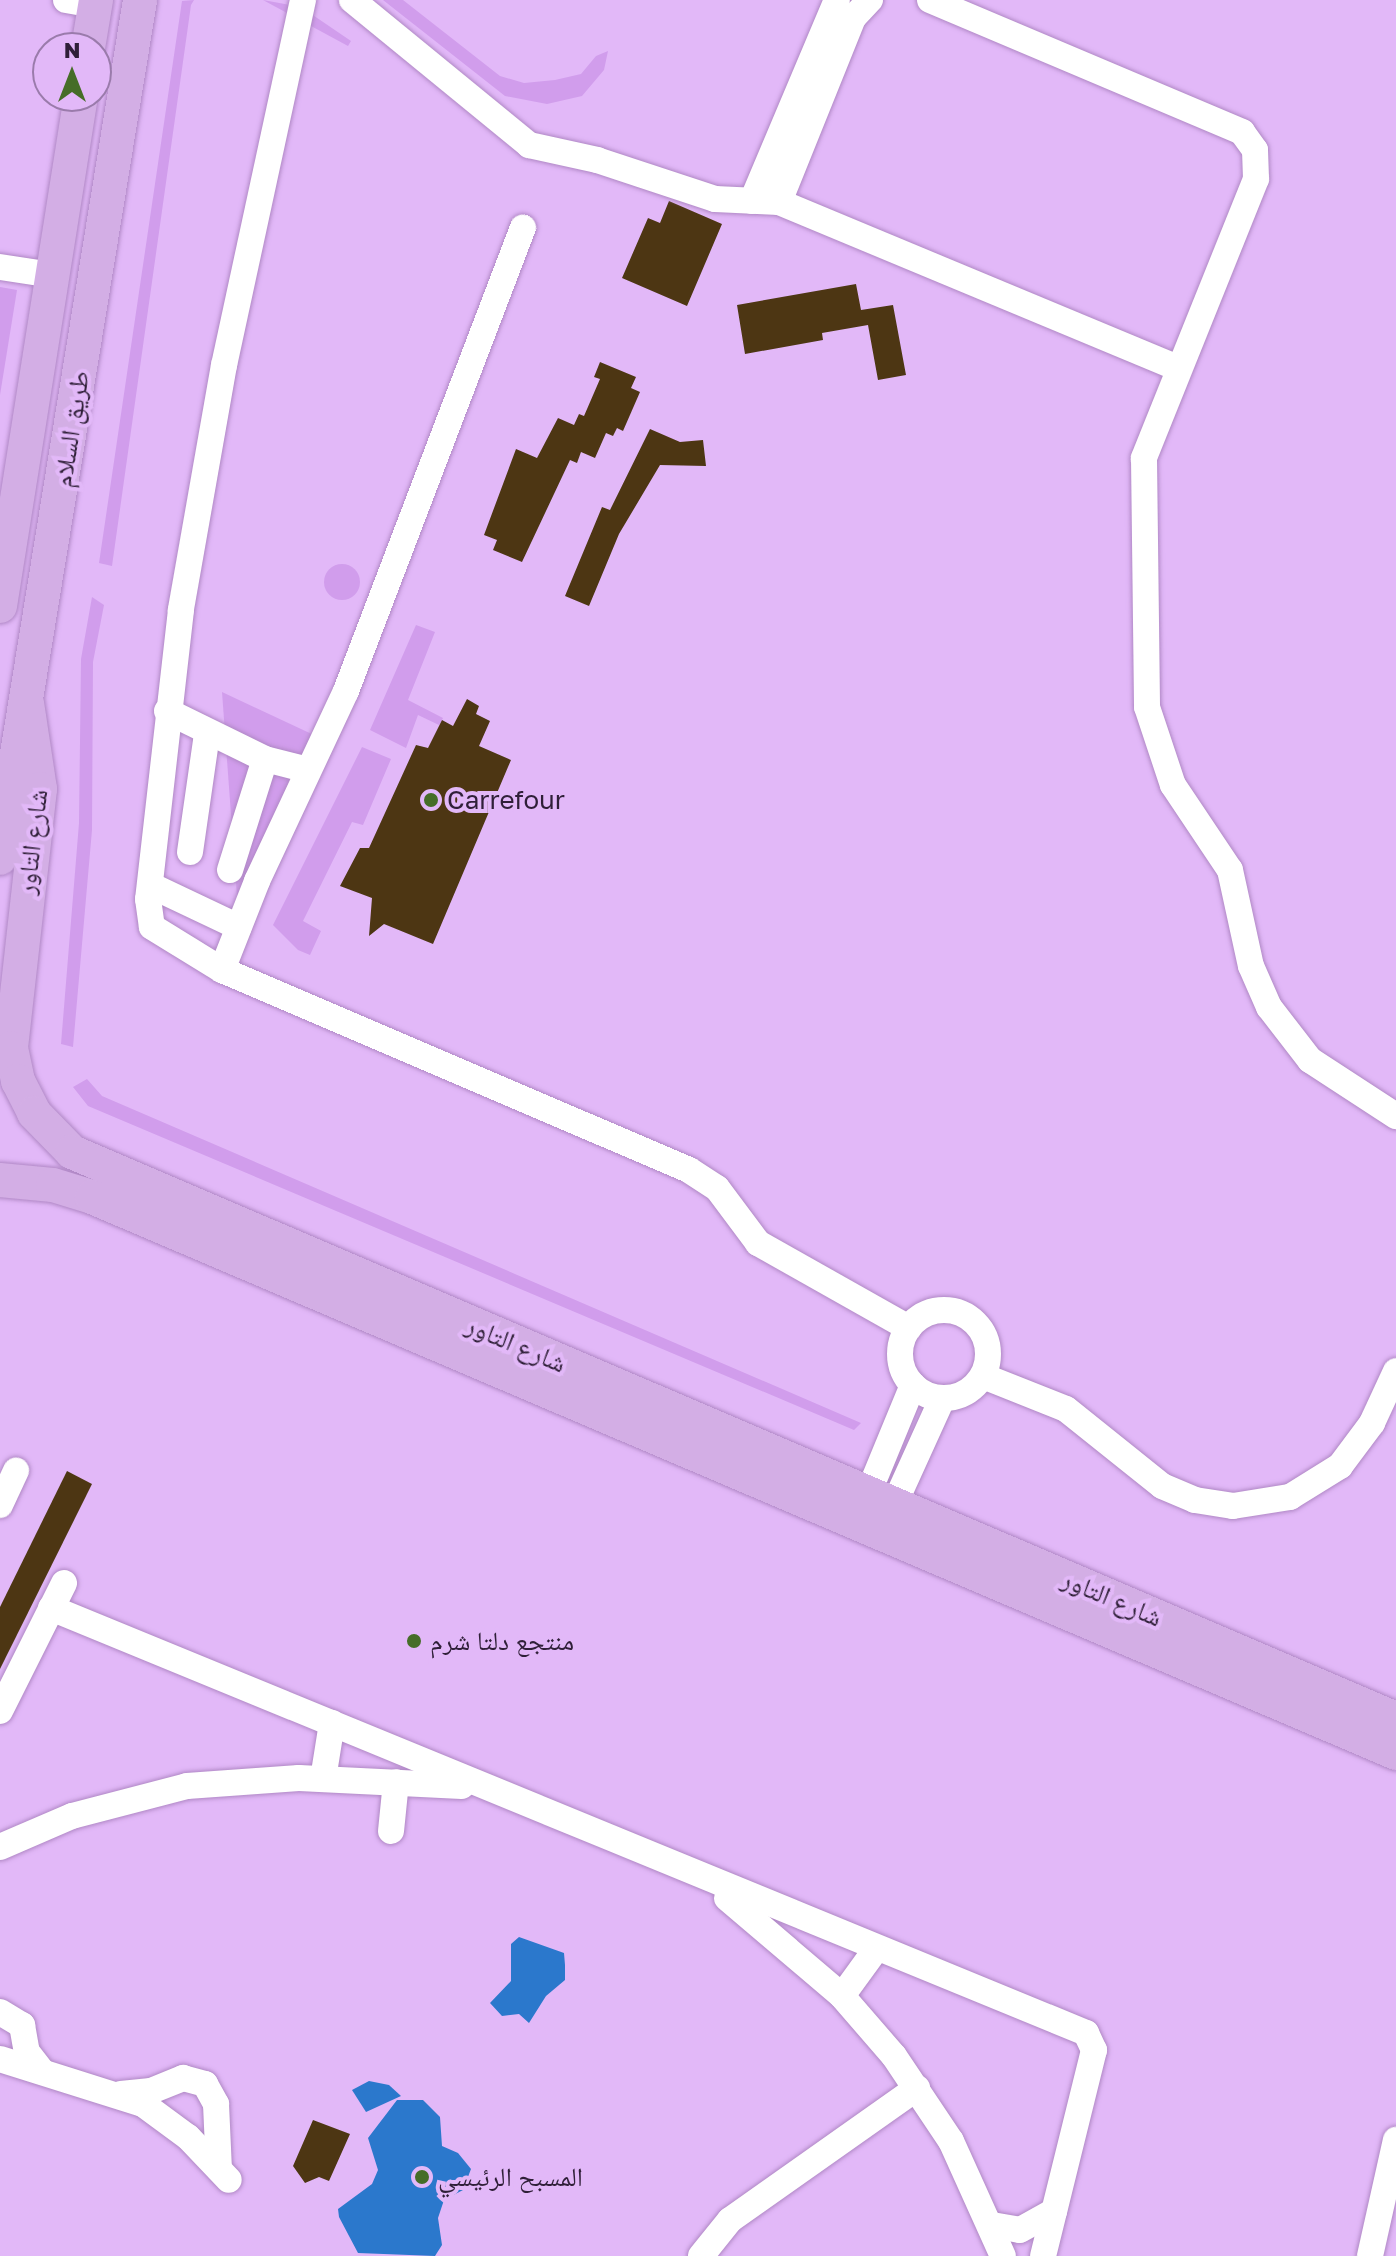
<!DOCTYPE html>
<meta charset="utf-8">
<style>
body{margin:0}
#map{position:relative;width:1396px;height:2256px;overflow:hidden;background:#e2b8f8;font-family:"Golos Text","Noto Naskh Arabic",sans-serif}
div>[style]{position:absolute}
.green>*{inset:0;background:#d19dec}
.round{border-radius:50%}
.water>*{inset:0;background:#2b78cc}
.building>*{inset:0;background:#4d3613}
.roads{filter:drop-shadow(0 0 2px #b088c5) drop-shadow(0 0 2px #b088c5)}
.minor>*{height:26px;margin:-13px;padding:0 13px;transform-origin:13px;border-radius:13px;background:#fff}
.minor>.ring{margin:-13px;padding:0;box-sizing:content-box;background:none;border:26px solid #fff;border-radius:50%}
.major>*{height:34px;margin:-17px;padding:0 17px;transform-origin:17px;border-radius:17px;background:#d3aee5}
.dots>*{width:22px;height:22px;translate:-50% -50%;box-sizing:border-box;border:4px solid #e2b8f8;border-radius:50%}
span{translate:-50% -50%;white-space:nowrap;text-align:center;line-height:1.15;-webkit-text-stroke:8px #e2b8f8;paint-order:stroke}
.street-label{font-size:26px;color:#2f1f38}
.poi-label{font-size:26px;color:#2f1f38}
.left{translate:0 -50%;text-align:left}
.north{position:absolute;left:32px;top:32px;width:80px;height:80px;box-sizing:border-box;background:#e2b8f8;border:2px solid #9a7bab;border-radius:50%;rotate:0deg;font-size:22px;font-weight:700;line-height:32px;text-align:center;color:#2f1f38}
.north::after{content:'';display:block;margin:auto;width:28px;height:36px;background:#466d28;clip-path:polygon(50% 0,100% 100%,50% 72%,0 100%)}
</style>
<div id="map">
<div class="green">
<i style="clip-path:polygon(194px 0,191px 5px,112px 566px,99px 563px,182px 1px)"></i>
<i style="clip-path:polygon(263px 0,301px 7px,351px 41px,348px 46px)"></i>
<i style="clip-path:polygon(383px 0,403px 0,500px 76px,524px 83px,555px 80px,581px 74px,596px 56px,608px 51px,604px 70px,582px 96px,547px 104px,505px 96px)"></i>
<i style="clip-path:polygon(0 287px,17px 290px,0 395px)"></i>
<i class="round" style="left:324px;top:564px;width:36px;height:36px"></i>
<i style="clip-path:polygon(92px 597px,104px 605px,93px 662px,92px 830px,73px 1047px,61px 1044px,79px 823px,81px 659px)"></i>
<i style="clip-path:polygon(416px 625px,435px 632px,408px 700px,443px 718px,439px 725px,418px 715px,406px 748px,370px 730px)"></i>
<i style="clip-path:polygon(222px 692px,316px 736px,237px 896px)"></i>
<i style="clip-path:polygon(362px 747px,391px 759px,363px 825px,352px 822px,303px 921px,321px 931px,310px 955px,298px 950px,273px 925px)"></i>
<i style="clip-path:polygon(87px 1079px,102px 1096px,861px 1423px,854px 1430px,88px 1106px,73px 1087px)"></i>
</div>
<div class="water">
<i style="clip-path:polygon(519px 1937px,564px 1953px,565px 1965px,565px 1980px,546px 1996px,529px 2023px,519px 2014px,502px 2016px,490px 2003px,511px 1981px,511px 1944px)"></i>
<i style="clip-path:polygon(369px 2081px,389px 2085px,401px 2096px,366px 2112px,352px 2090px)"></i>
<i style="clip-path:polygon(397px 2100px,423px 2100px,440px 2117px,442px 2146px,458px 2153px,471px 2169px,463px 2190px,444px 2200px,438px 2218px,442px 2245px,435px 2256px,358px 2253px,339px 2217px,338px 2209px,372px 2184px,378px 2170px,368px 2138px)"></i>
</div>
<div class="building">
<i style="clip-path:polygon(669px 201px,722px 224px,687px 306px,622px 278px,648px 218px,660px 223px)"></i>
<i style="clip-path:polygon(856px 284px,861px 310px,893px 305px,906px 375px,878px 380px,868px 325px,822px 333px,823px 340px,745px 354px,737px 305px)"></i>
<i style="clip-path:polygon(600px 362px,636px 377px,631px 388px,640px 392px,623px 431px,617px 428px,613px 436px,606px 433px,595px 458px,581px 452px,577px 463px,570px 460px,522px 562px,493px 550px,497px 540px,484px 535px,516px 449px,537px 458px,558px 418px,574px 425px,579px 414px,584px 416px,600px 379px,594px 377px)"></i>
<i style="clip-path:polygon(650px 429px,680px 442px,703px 440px,706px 466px,660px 465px,619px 534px,589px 606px,565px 596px,602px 507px,610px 510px)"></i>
<i style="clip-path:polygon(467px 699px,479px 706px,476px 714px,490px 721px,479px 746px,511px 760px,433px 944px,384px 924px,369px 936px,372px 898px,340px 886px,360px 848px,369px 848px,416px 745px,428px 748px,442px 720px,453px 726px)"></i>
<i style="clip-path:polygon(67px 1471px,92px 1484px,0 1669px,0 1607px)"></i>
<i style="clip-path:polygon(313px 2120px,350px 2134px,329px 2181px,319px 2177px,305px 2183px,293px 2166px)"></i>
</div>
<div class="roads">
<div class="minor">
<i style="left:66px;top:0;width:29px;rotate:10deg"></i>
<i style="left:303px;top:0;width:373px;rotate:102.2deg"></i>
<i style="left:224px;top:365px;width:249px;rotate:100deg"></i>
<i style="left:181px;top:610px;width:291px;rotate:96.5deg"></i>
<i style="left:148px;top:899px;width:28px;rotate:82deg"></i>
<i style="left:152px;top:927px;width:82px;rotate:31.6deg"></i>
<i style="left:222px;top:970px;width:508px;rotate:23.18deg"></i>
<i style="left:689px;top:1170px;width:33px;rotate:33deg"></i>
<i style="left:717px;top:1188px;width:69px;rotate:53.3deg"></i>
<i style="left:758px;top:1243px;width:173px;rotate:29.4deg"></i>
<i style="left:352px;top:0;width:229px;rotate:39.3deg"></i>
<i style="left:529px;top:145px;width:70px;rotate:12.4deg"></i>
<i style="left:597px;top:160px;width:124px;rotate:18.3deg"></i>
<i style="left:715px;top:199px;width:64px;rotate:2.7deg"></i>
<i style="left:779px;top:202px;width:432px;rotate:22.6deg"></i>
<i style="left:930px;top:0;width:339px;rotate:22.9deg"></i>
<i style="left:1242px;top:132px;width:22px;rotate:54deg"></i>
<i style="left:1255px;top:150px;width:29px;rotate:88deg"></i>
<i style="left:1256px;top:179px;width:301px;rotate:111.9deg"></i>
<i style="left:1144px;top:458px;width:249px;rotate:89.3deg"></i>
<i style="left:1147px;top:707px;width:82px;rotate:71.6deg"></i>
<i style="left:1173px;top:785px;width:102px;rotate:56.2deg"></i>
<i style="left:1230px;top:870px;width:98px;rotate:77.7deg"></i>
<i style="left:1251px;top:966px;width:45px;rotate:66.3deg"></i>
<i style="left:1269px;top:1007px;width:67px;rotate:52.3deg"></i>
<i style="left:1310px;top:1060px;width:103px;rotate:33.1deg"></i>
<i style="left:752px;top:201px;width:218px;rotate:-67.1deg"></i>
<i style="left:779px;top:202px;width:198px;rotate:-68.1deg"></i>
<i style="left:853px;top:18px;width:25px;rotate:-47deg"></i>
<i style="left:0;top:267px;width:53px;rotate:8.7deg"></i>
<i style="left:167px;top:711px;width:109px;rotate:26.1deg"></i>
<i style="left:265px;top:759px;width:44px;rotate:14.3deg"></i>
<i style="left:190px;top:852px;width:119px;rotate:-81.8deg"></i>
<i style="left:230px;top:870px;width:116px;rotate:-72.5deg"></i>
<i style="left:150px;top:885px;width:98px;rotate:25.3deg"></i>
<i style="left:222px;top:970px;width:96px;rotate:-68.5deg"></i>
<i style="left:257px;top:881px;width:210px;rotate:-64.9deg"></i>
<i style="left:346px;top:691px;width:496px;rotate:-69.1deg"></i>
<i class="ring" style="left:900px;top:1310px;width:62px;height:62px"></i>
<i style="left:983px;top:1376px;width:89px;rotate:21.7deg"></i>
<i style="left:1066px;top:1409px;width:123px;rotate:38.7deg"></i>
<i style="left:1162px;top:1486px;width:36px;rotate:23deg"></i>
<i style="left:1195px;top:1500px;width:38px;rotate:9deg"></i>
<i style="left:1233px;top:1506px;width:58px;rotate:-9deg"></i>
<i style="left:1290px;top:1497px;width:59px;rotate:-31.8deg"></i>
<i style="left:1340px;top:1466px;width:54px;rotate:-53.3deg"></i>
<i style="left:1372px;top:1423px;width:57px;rotate:-65.2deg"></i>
<i style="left:868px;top:1494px;width:118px;rotate:-67.6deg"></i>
<i style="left:0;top:1505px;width:38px;rotate:-65deg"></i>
<i style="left:894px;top:1505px;width:116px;rotate:-65.6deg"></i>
<i style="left:51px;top:1608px;width:1119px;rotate:22.32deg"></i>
<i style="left:1086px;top:2033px;width:19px;rotate:65deg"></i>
<i style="left:1094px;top:2050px;width:212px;rotate:103.9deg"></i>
<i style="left:0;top:1711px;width:143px;rotate:-63.4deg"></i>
<i style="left:323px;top:1779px;width:57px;rotate:-80.9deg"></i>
<i style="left:391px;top:1831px;width:49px;rotate:-84.2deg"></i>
<i style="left:0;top:1847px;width:78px;rotate:-23.3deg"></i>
<i style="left:72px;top:1816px;width:119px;rotate:-14.6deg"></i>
<i style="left:187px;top:1786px;width:112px;rotate:-4.1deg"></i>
<i style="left:299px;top:1778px;width:163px;rotate:2.8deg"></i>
<i style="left:727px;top:1898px;width:151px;rotate:40.4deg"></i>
<i style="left:842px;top:1996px;width:79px;rotate:49.1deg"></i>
<i style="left:894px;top:2056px;width:102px;rotate:56.2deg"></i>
<i style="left:951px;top:2141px;width:126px;rotate:65.7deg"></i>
<i style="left:842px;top:1996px;width:58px;rotate:-54.1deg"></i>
<i style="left:0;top:2012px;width:26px;rotate:31deg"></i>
<i style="left:22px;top:2025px;width:27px;rotate:80deg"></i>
<i style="left:27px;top:2052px;width:24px;rotate:52deg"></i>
<i style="left:0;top:2059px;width:150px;rotate:17.5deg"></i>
<i style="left:143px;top:2104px;width:56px;rotate:36.3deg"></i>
<i style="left:188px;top:2137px;width:59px;rotate:46.4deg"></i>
<i style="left:121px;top:2094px;width:30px;rotate:-6deg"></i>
<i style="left:151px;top:2091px;width:35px;rotate:-22deg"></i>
<i style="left:183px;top:2078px;width:23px;rotate:15deg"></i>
<i style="left:205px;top:2084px;width:23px;rotate:61deg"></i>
<i style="left:216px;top:2104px;width:65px;rotate:87.4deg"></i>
<i style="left:992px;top:2225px;width:28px;rotate:10deg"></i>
<i style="left:1020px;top:2230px;width:39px;rotate:-29deg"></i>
<i style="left:701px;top:2256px;width:46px;rotate:-51.1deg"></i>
<i style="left:730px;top:2220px;width:229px;rotate:-35.2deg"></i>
<i style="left:1370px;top:2256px;width:119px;rotate:-77.4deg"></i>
</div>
<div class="major">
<i style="left:88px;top:48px;width:49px;rotate:-80.5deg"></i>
<i style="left:0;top:606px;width:516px;rotate:-80.98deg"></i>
<i style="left:27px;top:703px;width:87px;rotate:81.4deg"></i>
<i style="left:40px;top:789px;width:261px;rotate:96.4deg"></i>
<i style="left:11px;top:1048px;width:34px;rotate:78deg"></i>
<i style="left:18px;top:1081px;width:36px;rotate:63deg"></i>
<i style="left:34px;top:1113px;width:54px;rotate:45.7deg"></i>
<i style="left:72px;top:1152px;width:1440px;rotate:23.18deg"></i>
<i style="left:0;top:858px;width:869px;rotate:-80.73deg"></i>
<i style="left:0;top:1180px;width:53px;rotate:5.4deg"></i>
<i style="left:53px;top:1185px;width:41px;rotate:17.1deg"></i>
<i style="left:92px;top:1197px;width:1418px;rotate:23.09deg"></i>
</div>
</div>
<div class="dots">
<i style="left:431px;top:800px;background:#466d28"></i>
<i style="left:414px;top:1641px;background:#466d28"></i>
<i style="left:422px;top:2177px;background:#466d28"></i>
</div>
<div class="street-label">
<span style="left:71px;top:429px;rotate:-81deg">طريق السلام</span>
<span style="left:32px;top:842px;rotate:-83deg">شارع التاور</span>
<span style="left:516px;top:1344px;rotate:23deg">شارع التاور</span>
<span style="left:1112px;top:1598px;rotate:23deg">شارع التاور</span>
</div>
<div class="poi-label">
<span class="left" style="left:447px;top:800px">Carrefour</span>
<span class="left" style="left:430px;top:1641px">منتجع دلتا شرم</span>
<span class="left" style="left:438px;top:2177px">المسبح الرئيسي</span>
</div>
<div class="north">N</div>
</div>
